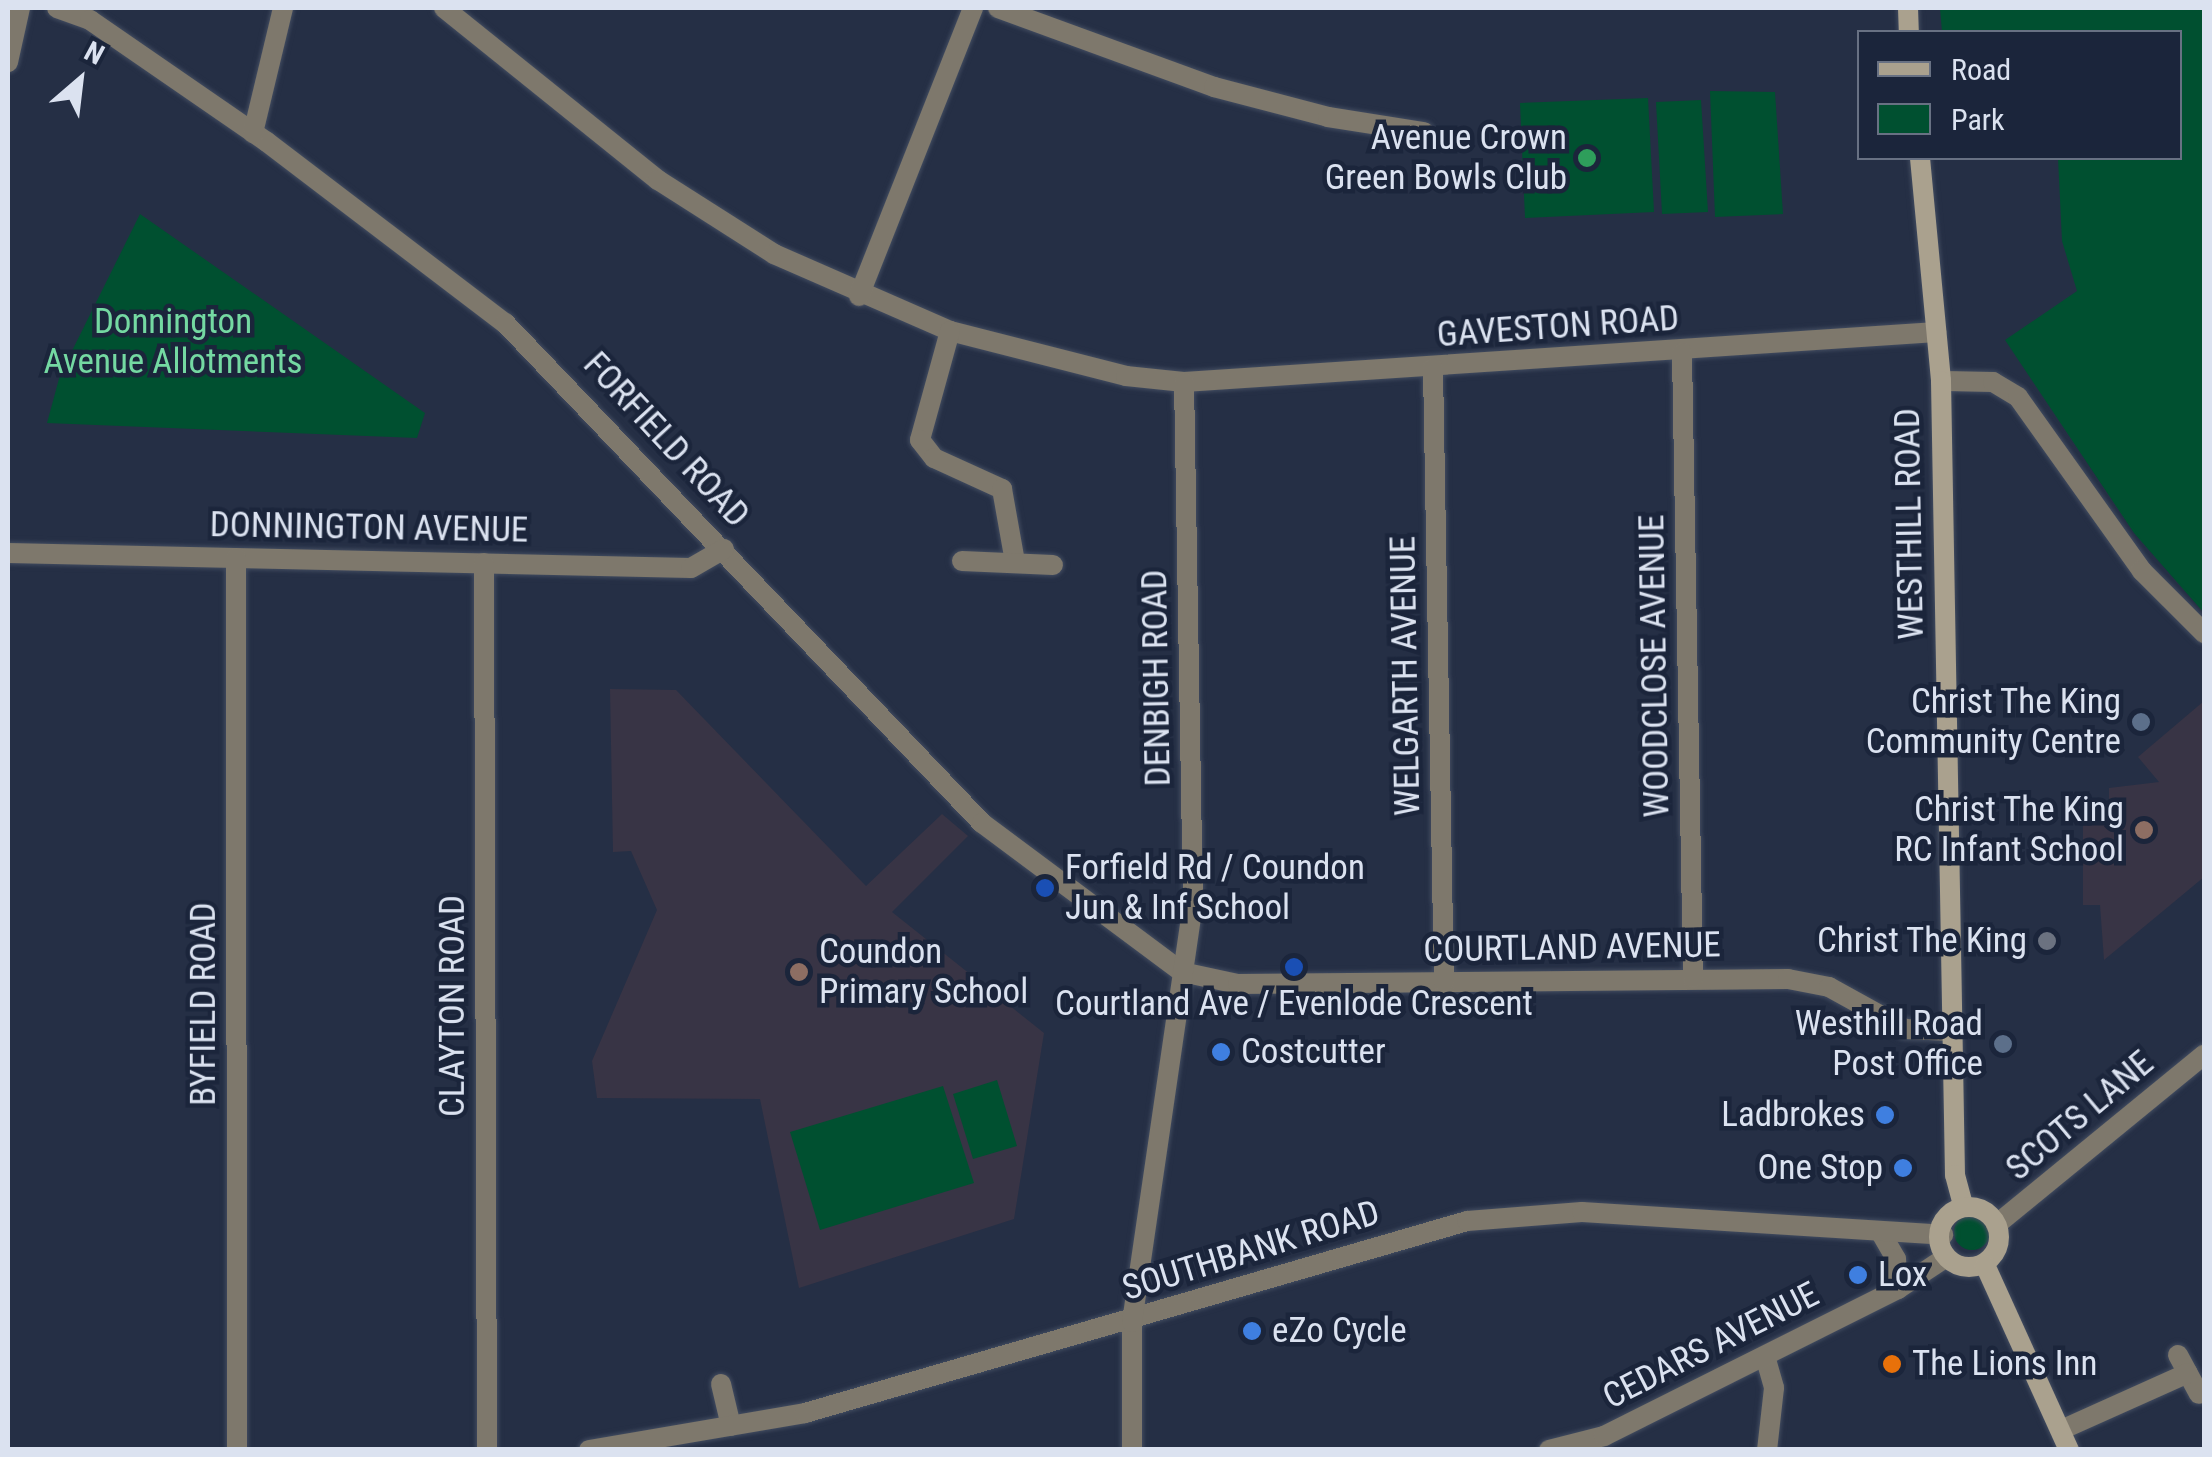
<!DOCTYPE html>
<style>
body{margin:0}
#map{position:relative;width:2212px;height:1457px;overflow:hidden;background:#252f45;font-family:"Roboto Condensed",sans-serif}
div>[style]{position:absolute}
.education>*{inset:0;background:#383445}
.green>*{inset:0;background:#005030}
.round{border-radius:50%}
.roads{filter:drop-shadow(0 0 2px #424c60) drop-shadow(0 0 2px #424c60)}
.street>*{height:20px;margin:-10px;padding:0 10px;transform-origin:10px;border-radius:10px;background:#7e786c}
.secondary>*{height:20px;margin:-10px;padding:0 10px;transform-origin:10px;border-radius:10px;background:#aaa18e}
.secondary>.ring{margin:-10px;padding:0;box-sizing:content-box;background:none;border:20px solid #aaa18e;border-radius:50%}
.dots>*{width:28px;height:28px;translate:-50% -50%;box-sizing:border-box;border:5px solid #1b253b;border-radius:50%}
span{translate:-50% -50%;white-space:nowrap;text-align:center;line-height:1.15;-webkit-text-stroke:9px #1b253b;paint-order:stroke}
.poi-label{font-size:35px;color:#dbe2f0}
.right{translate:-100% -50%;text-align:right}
.left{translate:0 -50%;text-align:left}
.park-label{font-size:35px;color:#74d9a2}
.street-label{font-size:35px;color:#dbe2f0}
.frame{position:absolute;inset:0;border:10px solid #dbe2f0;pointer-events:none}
.legend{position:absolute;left:1857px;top:30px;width:325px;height:130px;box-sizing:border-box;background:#1b253b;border:2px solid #687183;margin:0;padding:12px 18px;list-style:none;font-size:30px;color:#dbe2f0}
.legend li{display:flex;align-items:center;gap:20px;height:50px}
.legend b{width:50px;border:2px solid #687183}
.north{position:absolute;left:30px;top:30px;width:100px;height:100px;-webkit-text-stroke:8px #1b253b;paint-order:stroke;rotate:28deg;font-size:28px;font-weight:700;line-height:40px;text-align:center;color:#dbe2f0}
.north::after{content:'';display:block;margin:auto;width:35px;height:45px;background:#dbe2f0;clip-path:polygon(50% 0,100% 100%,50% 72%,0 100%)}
</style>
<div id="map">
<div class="education">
<i style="clip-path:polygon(610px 689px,676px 690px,866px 886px,942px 814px,968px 836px,892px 912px,1044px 1033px,1014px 1219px,799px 1288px,760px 1099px,597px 1098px,592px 1061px,657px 910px,631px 851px,613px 852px)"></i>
<i style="clip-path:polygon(2204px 701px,2204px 877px,2104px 960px,2100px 905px,2083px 905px,2083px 816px,2109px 815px,2109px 788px,2159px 782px,2138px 757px)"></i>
</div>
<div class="green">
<i style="clip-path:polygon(1940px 8px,2204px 8px,2204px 613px,2134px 533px,2005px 340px,2077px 291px,2062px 241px,2058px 158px,2180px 158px,2180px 32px,1942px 32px)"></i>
<i style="clip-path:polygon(1710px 91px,1775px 92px,1783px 214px,1715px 217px)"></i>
<i style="clip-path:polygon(1648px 98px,1654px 212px,1525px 218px,1520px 103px)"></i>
<i style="clip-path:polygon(1701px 100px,1708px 212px,1662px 214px,1656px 102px)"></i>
<i style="clip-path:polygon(140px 214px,425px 413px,417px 438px,47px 423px,60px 375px)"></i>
<i style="clip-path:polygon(997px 1080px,1017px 1146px,973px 1159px,953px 1094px)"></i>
<i style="clip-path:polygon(943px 1086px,974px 1183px,820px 1230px,790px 1132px)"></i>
<i class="round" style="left:1954px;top:1214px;width:36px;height:36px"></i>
</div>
<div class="roads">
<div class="street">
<i style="left:57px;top:8px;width:35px;rotate:20deg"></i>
<i style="left:90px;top:20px;width:215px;rotate:34.6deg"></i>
<i style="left:267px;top:142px;width:299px;rotate:37.3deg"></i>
<i style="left:505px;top:323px;width:691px;rotate:46.35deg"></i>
<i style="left:982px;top:823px;width:249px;rotate:36.7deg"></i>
<i style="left:1182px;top:972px;width:57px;rotate:12.1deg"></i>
<i style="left:1238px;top:984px;width:550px;rotate:-0.52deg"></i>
<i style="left:1788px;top:979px;width:42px;rotate:11deg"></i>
<i style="left:1829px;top:987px;width:87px;rotate:28.9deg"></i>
<i style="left:1905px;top:1029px;width:47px;rotate:2.4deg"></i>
<i style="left:444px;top:8px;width:275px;rotate:38.8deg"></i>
<i style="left:658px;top:180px;width:138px;rotate:32.5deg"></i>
<i style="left:774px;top:254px;width:192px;rotate:23.6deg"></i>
<i style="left:950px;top:331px;width:182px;rotate:14.3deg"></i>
<i style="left:1126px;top:376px;width:58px;rotate:5.9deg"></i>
<i style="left:1184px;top:382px;width:754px;rotate:-3.8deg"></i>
<i style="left:998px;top:8px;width:230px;rotate:20.1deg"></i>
<i style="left:1214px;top:87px;width:118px;rotate:14.7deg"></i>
<i style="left:1328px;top:117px;width:97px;rotate:8.9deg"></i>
<i style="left:8px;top:62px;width:55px;rotate:-77.5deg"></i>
<i style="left:253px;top:133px;width:129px;rotate:-76.5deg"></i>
<i style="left:859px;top:296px;width:310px;rotate:-68.4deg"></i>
<i style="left:950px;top:331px;width:113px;rotate:105.4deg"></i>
<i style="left:920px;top:440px;width:23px;rotate:52deg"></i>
<i style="left:934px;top:458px;width:75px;rotate:24.5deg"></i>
<i style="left:1002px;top:489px;width:74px;rotate:79.9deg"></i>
<i style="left:1682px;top:353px;width:625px;rotate:88.99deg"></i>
<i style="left:1433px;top:368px;width:615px;rotate:88.98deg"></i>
<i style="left:1941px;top:381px;width:52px;rotate:1.1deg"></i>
<i style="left:1993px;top:382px;width:29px;rotate:31deg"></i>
<i style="left:2018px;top:397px;width:214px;rotate:54.5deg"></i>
<i style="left:2142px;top:571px;width:88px;rotate:45deg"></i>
<i style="left:8px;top:553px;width:683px;rotate:1.26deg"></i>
<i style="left:691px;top:568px;width:38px;rotate:-30deg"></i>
<i style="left:236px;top:558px;width:892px;rotate:89.94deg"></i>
<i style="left:962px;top:561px;width:91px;rotate:2.5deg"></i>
<i style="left:484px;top:563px;width:887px;rotate:89.81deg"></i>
<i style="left:1996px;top:1225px;width:269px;rotate:-39.3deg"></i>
<i style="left:1881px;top:1233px;width:30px;rotate:60deg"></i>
<i style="left:1896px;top:1259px;width:30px;rotate:86deg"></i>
<i style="left:2178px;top:1355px;width:44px;rotate:61.7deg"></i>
<i style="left:1765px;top:1356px;width:33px;rotate:74deg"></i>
<i style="left:1774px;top:1388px;width:62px;rotate:96.4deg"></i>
<i style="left:721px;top:1384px;width:43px;rotate:76.6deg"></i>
<i style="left:2061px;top:1430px;width:139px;rotate:-24.2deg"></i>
<i style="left:589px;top:1450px;width:219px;rotate:-9.7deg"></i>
<i style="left:805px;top:1413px;width:689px;rotate:-16.17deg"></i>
<i style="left:1467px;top:1221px;width:115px;rotate:-4.5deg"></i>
<i style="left:1582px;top:1212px;width:362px;rotate:3.6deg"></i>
<i style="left:1132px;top:1450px;width:128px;rotate:-90deg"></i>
<i style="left:1132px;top:1322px;width:420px;rotate:-81.7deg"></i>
<i style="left:1193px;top:906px;width:524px;rotate:-90.98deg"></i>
<i style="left:1549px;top:1450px;width:57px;rotate:-14.3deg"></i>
<i style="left:1604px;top:1436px;width:329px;rotate:-26.6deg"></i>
<i style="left:1898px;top:1289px;width:56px;rotate:-33.4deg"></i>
</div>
<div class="secondary">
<i style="left:1908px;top:8px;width:24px;rotate:88deg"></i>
<i style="left:1920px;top:158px;width:224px;rotate:84.6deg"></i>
<i style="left:1941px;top:381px;width:794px;rotate:88.99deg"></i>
<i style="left:1955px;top:1175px;width:31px;rotate:75deg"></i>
<i class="ring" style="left:1939px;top:1207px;width:40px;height:40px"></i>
<i style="left:1985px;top:1265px;width:203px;rotate:65.6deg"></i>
</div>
</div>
<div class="dots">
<i style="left:1587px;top:158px;background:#2e9e5b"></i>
<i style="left:2141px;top:722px;background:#5c6f8a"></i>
<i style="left:2144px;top:830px;background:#8d6e63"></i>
<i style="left:1045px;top:888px;background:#1a4fb4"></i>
<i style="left:2047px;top:941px;background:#6b7280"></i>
<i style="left:1294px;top:967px;background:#1a4fb4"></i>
<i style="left:799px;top:972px;background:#8d6e63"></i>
<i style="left:2003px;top:1044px;background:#5c6f8a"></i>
<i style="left:1221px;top:1052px;background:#3f7fe0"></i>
<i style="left:1885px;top:1115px;background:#3f7fe0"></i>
<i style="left:1903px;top:1168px;background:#3f7fe0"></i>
<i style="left:1858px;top:1275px;background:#3f7fe0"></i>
<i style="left:1252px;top:1331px;background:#3f7fe0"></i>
<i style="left:1892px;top:1364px;background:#e8710a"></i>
</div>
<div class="poi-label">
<span class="right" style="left:1567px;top:158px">Avenue Crown<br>Green Bowls Club</span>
<span class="right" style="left:2121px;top:722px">Christ The King<br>Community Centre</span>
<span class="right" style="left:2124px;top:830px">Christ The King<br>RC Infant School</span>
<span class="left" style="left:1065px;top:888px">Forfield Rd / Coundon<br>Jun &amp; Inf School</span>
<span class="right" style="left:2027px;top:941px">Christ The King</span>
<span class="left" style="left:819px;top:972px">Coundon<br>Primary School</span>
<span style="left:1294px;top:1004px">Courtland Ave / Evenlode Crescent</span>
<span class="right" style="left:1983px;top:1044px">Westhill Road<br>Post Office</span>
<span class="left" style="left:1241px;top:1052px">Costcutter</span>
<span class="right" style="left:1865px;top:1115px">Ladbrokes</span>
<span class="right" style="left:1883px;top:1168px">One Stop</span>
<span class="left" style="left:1878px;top:1275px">Lox</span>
<span class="left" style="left:1272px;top:1331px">eZo Cycle</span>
<span class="left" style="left:1912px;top:1364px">The Lions Inn</span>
</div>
<div class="park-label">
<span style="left:173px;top:342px">Donnington<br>Avenue Allotments</span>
</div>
<div class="street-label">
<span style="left:1558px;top:327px;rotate:-4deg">GAVESTON ROAD</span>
<span style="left:666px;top:440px;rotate:47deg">FORFIELD ROAD</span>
<span style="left:1910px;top:524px;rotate:-91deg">WESTHILL ROAD</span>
<span style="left:369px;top:528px;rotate:1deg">DONNINGTON AVENUE</span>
<span style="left:1655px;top:666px;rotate:-91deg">WOODCLOSE AVENUE</span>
<span style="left:1406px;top:676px;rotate:-91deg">WELGARTH AVENUE</span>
<span style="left:1157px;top:678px;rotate:-91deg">DENBIGH ROAD</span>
<span style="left:1572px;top:948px;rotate:-1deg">COURTLAND AVENUE</span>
<span style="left:204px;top:1004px;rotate:-90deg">BYFIELD ROAD</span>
<span style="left:453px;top:1006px;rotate:-90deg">CLAYTON ROAD</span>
<span style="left:2080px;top:1116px;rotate:-40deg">SCOTS LANE</span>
<span style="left:1251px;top:1251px;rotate:-17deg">SOUTHBANK ROAD</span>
<span style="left:1711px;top:1346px;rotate:-27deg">CEDARS AVENUE</span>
</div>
<div class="frame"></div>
<ul class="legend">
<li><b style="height:12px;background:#aaa18e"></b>Road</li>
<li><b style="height:28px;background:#005030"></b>Park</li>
</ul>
<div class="north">N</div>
</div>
